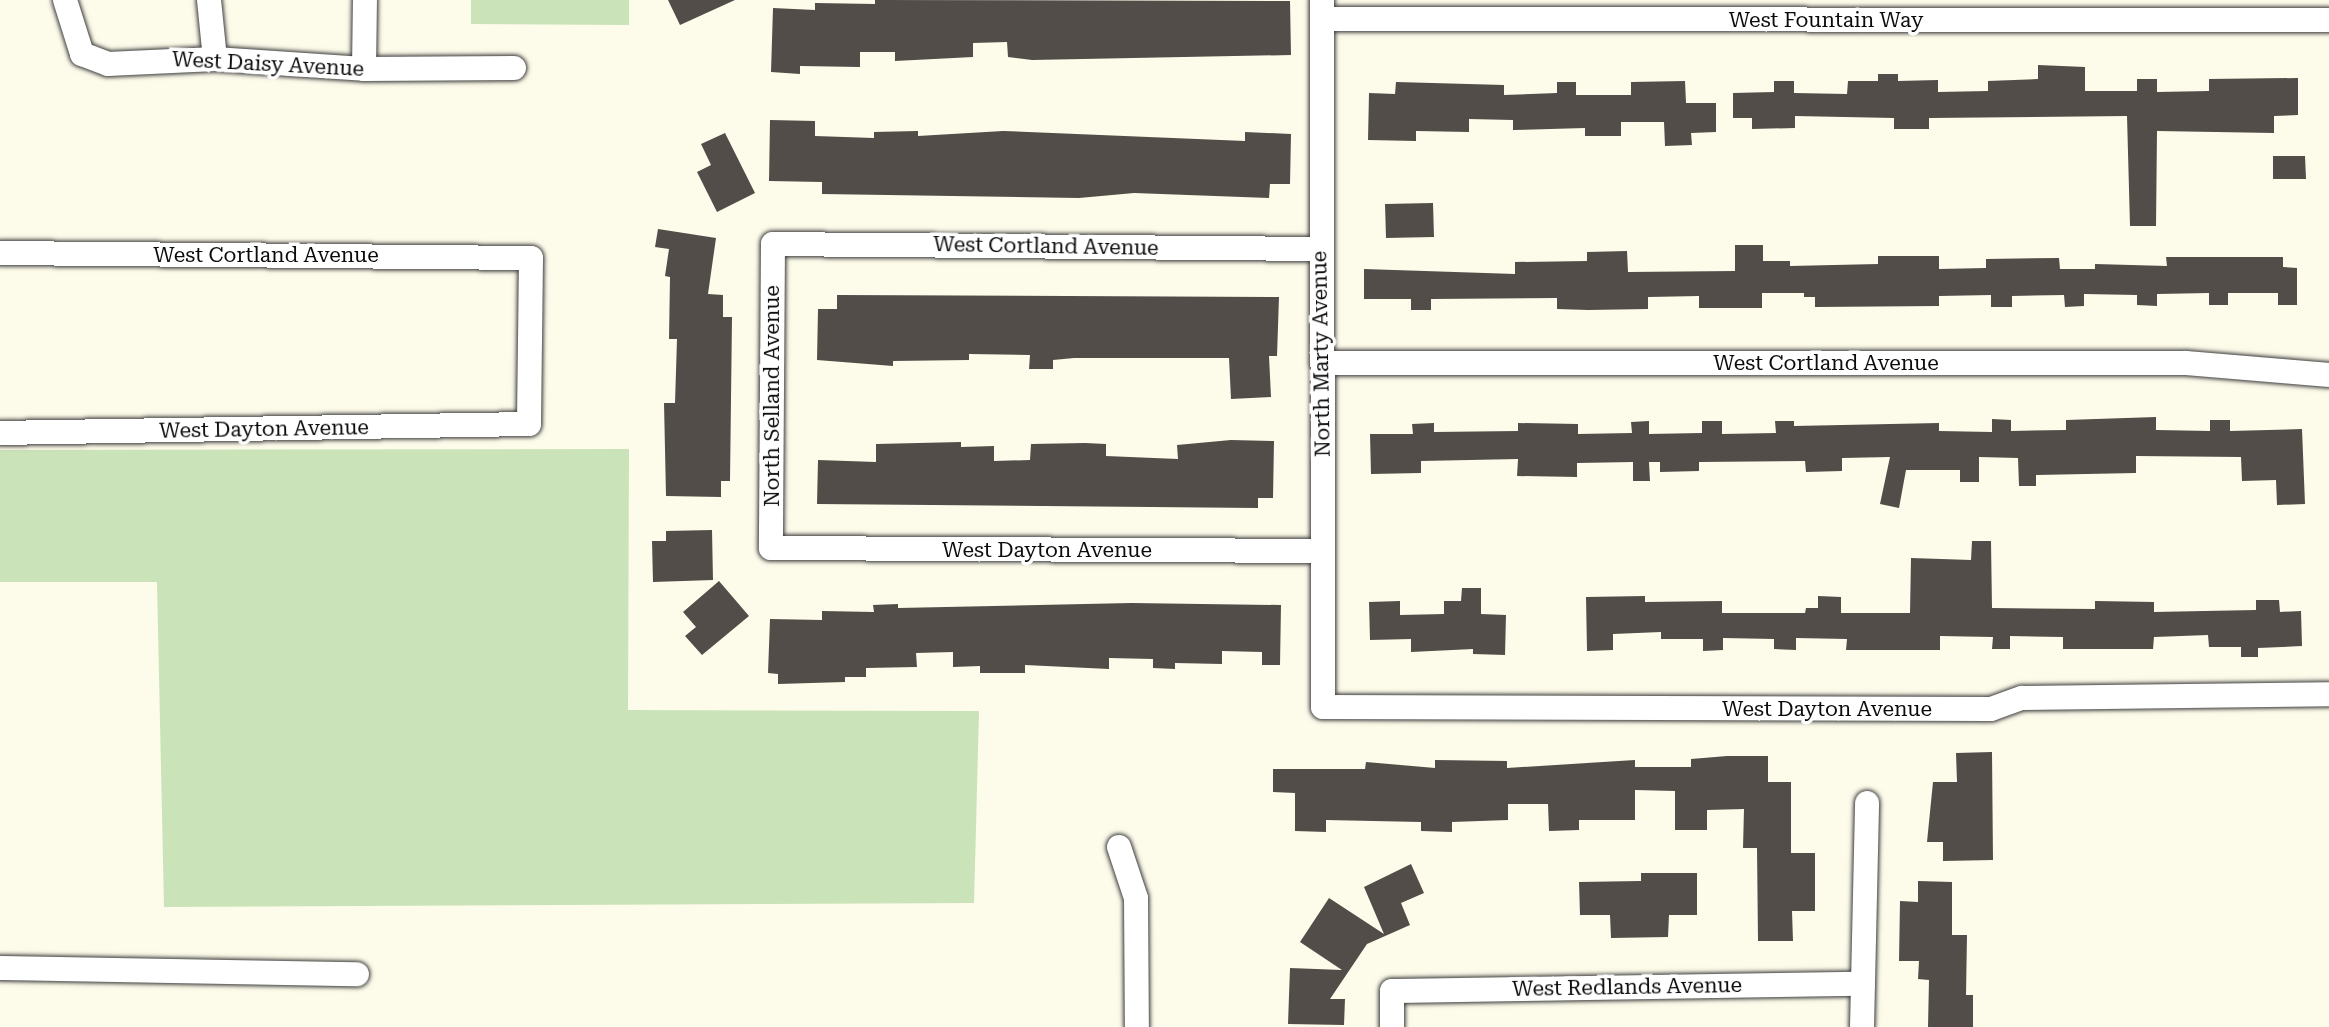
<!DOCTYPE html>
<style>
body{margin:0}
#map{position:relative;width:2329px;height:1027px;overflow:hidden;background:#fdfbea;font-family:"Roboto Serif",serif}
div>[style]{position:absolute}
.green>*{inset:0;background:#cae3b8}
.building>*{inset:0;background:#524d48}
.roads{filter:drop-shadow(0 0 2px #3e3e3e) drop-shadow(0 0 2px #3e3e3e)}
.minor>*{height:24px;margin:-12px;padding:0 12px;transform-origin:12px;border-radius:12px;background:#fff}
span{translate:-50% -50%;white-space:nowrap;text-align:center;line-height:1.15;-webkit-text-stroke:7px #fff;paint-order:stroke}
.street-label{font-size:21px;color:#0b0b0b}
</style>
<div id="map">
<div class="green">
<i style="clip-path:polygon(471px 0,629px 0,629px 25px,471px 24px)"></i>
<i style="clip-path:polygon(629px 449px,628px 710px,979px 711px,974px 903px,164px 907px,157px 582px,0 582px,0 450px)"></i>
</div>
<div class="building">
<i style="clip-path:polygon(668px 0,735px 0,680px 25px)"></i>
<i style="clip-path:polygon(875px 0,1290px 1px,1291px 55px,1032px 60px,1008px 57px,1007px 42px,973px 43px,973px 57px,895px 61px,895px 52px,860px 52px,860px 67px,800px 66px,800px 74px,771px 72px,773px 8px,815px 10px,815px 3px,875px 4px)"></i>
<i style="clip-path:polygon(2038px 65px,2085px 67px,2085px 91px,2137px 91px,2137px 79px,2157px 79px,2157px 92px,2209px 91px,2209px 79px,2298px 78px,2298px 115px,2274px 116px,2274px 133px,2157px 131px,2156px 226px,2130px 226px,2127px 116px,1929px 118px,1929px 129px,1894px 129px,1894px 118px,1795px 116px,1795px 128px,1752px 129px,1752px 118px,1733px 118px,1733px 93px,1774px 92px,1774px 81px,1794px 81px,1794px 93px,1847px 94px,1848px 81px,1878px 81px,1878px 74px,1898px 74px,1898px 81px,1938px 80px,1938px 92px,1988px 91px,1988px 81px,2038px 79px)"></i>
<i style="clip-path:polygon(1685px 81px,1686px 103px,1716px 103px,1716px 132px,1691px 133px,1692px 145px,1665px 146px,1664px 122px,1621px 122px,1621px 136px,1585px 136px,1585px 128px,1513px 130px,1513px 120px,1469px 119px,1469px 132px,1416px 131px,1416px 141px,1368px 140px,1369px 93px,1395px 94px,1396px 82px,1504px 85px,1504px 95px,1557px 93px,1557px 82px,1576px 82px,1576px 95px,1631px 95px,1631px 82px)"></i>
<i style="clip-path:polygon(770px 120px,815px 121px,815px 136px,874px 138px,874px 132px,918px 131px,918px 136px,1003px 131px,1245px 141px,1245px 132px,1291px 134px,1290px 184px,1270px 184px,1269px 198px,1134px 193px,1079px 198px,822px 194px,822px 182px,769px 181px)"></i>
<i style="clip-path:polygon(725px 133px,755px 193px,717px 212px,697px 172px,711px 165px,701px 144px)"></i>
<i style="clip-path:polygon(2273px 156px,2305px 156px,2306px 179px,2273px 179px)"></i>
<i style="clip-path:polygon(1433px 203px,1434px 237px,1386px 238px,1385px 204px)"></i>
<i style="clip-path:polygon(658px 229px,716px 238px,708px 294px,723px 295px,723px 317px,732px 317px,730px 481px,721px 481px,721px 497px,666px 496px,664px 403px,675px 403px,677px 339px,669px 339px,670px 277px,665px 276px,669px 249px,655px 247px)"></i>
<i style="clip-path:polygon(1735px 245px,1763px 245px,1763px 261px,1790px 261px,1790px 266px,1878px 264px,1878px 256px,1939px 256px,1939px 269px,1986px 268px,1986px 259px,2059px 258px,2060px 269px,2095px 269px,2095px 264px,2167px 266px,2166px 257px,2283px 257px,2283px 267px,2297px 268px,2297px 305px,2278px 305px,2278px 293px,2228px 293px,2228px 305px,2209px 305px,2209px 293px,2157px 294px,2157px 306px,2137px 305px,2137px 295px,2084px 294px,2084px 306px,2065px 307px,2064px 295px,2012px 296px,2012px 307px,1991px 307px,1991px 295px,1939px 296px,1939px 306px,1815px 307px,1815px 297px,1804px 297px,1804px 293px,1762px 293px,1762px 308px,1699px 308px,1699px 296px,1648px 297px,1648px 309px,1588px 310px,1557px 309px,1557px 298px,1431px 299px,1431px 310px,1411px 310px,1411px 299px,1364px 299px,1364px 269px,1515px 274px,1515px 262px,1587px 261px,1587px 252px,1627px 251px,1628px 272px,1735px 271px)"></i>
<i style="clip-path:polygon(837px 295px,1279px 297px,1277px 356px,1269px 356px,1271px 397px,1231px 399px,1229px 358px,1074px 358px,1053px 360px,1053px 369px,1029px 369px,1030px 355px,969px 354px,969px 360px,893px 361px,893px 366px,817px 360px,818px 309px,837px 309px)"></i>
<i style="clip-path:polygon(2156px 417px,2156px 430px,2210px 431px,2210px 420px,2230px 420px,2230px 431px,2302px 429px,2305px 504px,2277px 505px,2276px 480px,2242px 481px,2241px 457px,2136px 456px,2136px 473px,2036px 475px,2036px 486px,2019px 486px,2018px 458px,1979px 457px,1979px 482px,1960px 482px,1960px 470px,1906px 470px,1899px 508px,1880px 504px,1890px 457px,1842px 458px,1842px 471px,1806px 472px,1805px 461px,1699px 462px,1699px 471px,1660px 472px,1660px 462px,1649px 462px,1650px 481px,1633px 481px,1633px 462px,1577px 463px,1577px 477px,1517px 476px,1518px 459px,1421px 461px,1421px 473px,1371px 474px,1370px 434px,1413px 434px,1412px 424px,1434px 423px,1434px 432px,1518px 431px,1518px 423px,1578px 424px,1578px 434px,1632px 433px,1631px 422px,1649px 421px,1649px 434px,1702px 433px,1702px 421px,1722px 421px,1722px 434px,1776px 433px,1775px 421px,1794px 421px,1794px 426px,1939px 423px,1939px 431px,1992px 432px,1992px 419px,2011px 420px,2011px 431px,2066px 430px,2066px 420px)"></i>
<i style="clip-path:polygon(1231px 440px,1274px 441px,1273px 498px,1258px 498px,1258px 508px,817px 504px,818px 460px,876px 462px,876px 444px,961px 442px,961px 447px,994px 446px,994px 461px,1030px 460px,1031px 444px,1085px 443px,1106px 444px,1106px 456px,1178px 459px,1177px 445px)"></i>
<i style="clip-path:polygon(712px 530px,713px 580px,653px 582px,652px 541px,666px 541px,666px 531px)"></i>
<i style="clip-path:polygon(1972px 541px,1991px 541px,1992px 608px,2095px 609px,2095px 601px,2154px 602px,2154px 612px,2256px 610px,2256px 600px,2279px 600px,2280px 612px,2301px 611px,2302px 646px,2258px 648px,2258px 657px,2241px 657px,2241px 647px,2209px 647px,2208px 635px,2154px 637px,2153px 649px,2063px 649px,2063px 637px,2010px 636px,2010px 649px,1992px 649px,1993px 637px,1940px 636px,1940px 650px,1846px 650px,1847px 639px,1796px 638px,1796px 650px,1774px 649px,1774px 639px,1723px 638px,1723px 650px,1703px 651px,1703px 639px,1661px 639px,1661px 632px,1613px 634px,1613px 650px,1587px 651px,1586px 597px,1645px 596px,1645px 602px,1722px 601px,1722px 613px,1805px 613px,1806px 608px,1818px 608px,1818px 596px,1841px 597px,1841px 613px,1910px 613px,1911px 558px,1971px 560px)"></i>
<i style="clip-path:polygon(719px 581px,749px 616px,702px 655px,685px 636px,696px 627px,683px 612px)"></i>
<i style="clip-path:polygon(1462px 588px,1481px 588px,1481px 614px,1506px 615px,1505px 655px,1473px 654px,1473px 649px,1411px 652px,1411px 639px,1370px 640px,1369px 602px,1400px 601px,1400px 615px,1444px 614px,1444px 601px,1461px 601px)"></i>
<i style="clip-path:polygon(1131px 603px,1281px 605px,1280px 665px,1262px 665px,1262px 652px,1222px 651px,1222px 664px,1175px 663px,1175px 669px,1153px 668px,1153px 659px,1109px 658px,1109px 669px,1025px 665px,1025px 673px,980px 673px,980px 666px,953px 667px,953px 652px,916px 653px,917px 667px,866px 668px,866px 677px,845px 677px,845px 682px,778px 684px,778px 674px,768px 673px,770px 619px,822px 620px,822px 611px,874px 612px,873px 605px,898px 604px,898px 608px)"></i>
<i style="clip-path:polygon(1992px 752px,1993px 860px,1943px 861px,1943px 842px,1927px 842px,1933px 782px,1957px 782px,1956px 753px)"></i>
<i style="clip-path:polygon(1727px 756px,1768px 756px,1768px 782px,1791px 782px,1791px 853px,1815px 853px,1815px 911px,1792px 911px,1793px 941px,1758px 941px,1757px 848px,1743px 848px,1744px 809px,1707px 810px,1707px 830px,1675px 830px,1675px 791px,1635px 790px,1635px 820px,1579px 820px,1579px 830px,1549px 831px,1548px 804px,1508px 804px,1508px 820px,1452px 822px,1452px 832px,1421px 831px,1421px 822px,1326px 820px,1326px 832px,1295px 831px,1295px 793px,1273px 792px,1273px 769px,1365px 769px,1366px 762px,1435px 768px,1435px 760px,1507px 761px,1507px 768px,1635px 760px,1635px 767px,1691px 767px,1691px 759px)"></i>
<i style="clip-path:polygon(1411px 864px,1424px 893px,1401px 903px,1410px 925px,1367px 944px,1330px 999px,1345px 999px,1344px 1025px,1288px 1024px,1290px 968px,1342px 970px,1300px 942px,1329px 898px,1384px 934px,1364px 887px)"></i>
<i style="clip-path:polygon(1641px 873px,1697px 873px,1697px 915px,1669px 915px,1668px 937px,1611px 938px,1610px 915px,1580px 915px,1579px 882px,1641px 881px)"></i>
<i style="clip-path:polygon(1918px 881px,1952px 882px,1952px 935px,1967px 935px,1966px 995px,1973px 995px,1973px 1027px,1928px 1027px,1929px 980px,1918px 979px,1919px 961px,1899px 961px,1900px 901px,1918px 902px)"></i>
</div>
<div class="roads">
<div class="minor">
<i style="left:65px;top:0;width:57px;rotate:72.5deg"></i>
<i style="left:82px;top:54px;width:28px;rotate:21deg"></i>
<i style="left:108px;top:64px;width:107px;rotate:-2.7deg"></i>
<i style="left:215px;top:59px;width:149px;rotate:3.8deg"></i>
<i style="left:364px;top:69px;width:150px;rotate:-0.4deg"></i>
<i style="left:209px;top:0;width:59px;rotate:84.2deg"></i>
<i style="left:1322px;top:0;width:707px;rotate:89.92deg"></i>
<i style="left:1323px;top:707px;width:668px;rotate:0.17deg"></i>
<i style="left:1991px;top:709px;width:33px;rotate:-20deg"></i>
<i style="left:2022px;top:698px;width:307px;rotate:-0.7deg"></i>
<i style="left:1323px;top:19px;width:1006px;rotate:0.06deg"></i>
<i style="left:364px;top:69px;width:69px;rotate:-89.2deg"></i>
<i style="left:1320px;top:249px;width:547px;rotate:-179.48deg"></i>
<i style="left:773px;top:244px;width:304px;rotate:90.4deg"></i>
<i style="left:771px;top:548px;width:552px;rotate:0.31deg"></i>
<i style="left:0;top:253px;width:531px;rotate:0.54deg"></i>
<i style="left:531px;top:258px;width:166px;rotate:90.7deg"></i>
<i style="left:529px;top:424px;width:529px;rotate:179.03deg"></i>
<i style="left:1323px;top:363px;width:863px"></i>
<i style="left:2186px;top:363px;width:144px;rotate:4.8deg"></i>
<i style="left:1119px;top:847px;width:54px;rotate:71.6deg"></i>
<i style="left:1136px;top:898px;width:129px;rotate:89.6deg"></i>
<i style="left:0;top:968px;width:357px;rotate:1deg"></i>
<i style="left:1392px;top:1027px;width:36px;rotate:-90deg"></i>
<i style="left:1392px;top:991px;width:471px;rotate:-0.9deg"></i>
<i style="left:1862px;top:1027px;width:224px;rotate:-88.7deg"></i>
</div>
</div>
<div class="street-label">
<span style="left:1826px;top:20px">West Fountain Way</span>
<span style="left:268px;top:64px;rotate:3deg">West Daisy Avenue</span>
<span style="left:1046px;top:246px;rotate:1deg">West Cortland Avenue</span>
<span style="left:266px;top:255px">West Cortland Avenue</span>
<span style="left:1321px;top:354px;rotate:-91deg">North Marty Avenue</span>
<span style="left:1826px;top:363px">West Cortland Avenue</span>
<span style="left:772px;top:396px;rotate:-90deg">North Selland Avenue</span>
<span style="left:264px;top:429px;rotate:-1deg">West Dayton Avenue</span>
<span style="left:1047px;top:550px">West Dayton Avenue</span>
<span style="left:1827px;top:709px">West Dayton Avenue</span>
<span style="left:1627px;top:987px;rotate:-1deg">West Redlands Avenue</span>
</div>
</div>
